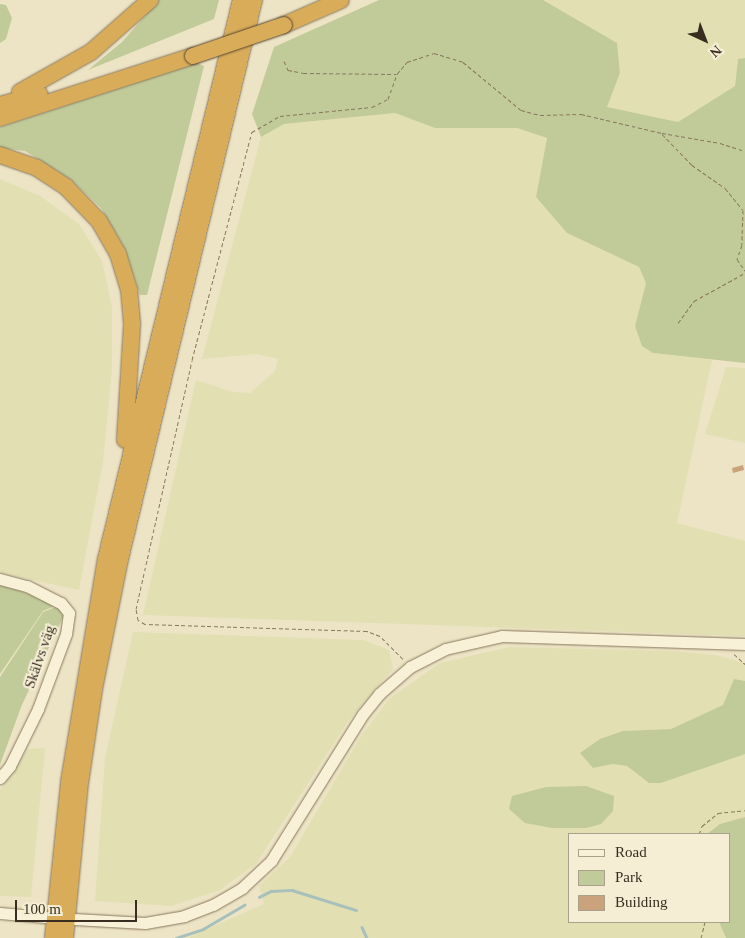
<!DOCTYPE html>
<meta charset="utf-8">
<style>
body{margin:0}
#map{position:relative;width:745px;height:938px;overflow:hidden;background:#ede4c5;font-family:Georgia,serif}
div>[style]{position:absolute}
.farmland>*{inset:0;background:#e2dfb3}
.green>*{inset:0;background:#c1cb99}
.stream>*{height:2.5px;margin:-1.25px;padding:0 1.25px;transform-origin:1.25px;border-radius:1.25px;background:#a7c0bb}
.building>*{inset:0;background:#caa37c}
.path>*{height:1px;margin-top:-0.5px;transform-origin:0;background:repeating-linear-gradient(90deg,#88775c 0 4px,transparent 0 6.5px)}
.roads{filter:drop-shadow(0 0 1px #88775c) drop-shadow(0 0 1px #88775c)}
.minor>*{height:11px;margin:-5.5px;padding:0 5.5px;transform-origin:5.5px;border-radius:5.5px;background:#f8f1d8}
.highway>*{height:16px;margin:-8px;padding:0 8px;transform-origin:8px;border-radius:8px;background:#d9ac59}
.bridges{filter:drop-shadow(0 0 1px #564430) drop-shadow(0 0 1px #564430)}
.highway-bridge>*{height:16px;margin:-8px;padding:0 8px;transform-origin:8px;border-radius:8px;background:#d9ac59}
span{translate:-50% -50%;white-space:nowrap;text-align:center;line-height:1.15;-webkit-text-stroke:4.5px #f5eed5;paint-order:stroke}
.street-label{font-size:15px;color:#382d1f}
.legend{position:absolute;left:568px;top:833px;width:162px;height:90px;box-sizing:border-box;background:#f5eed5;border:1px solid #a9a18c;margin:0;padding:6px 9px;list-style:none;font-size:15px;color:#382d1f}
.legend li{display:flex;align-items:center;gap:10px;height:25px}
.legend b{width:25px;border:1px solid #a9a18c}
.north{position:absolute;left:680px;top:15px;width:50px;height:50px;-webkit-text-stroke:4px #f5eed5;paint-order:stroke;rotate:137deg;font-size:14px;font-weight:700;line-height:20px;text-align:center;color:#382d1f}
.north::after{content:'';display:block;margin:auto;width:18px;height:22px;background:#382d1f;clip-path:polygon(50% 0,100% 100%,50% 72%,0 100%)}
.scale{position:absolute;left:15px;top:900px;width:122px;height:22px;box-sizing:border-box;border:2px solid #382d1f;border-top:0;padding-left:6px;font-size:15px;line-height:18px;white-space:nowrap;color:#382d1f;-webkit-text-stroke:4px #f5eed5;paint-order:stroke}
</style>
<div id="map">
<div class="farmland">
<i style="clip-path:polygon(543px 0,745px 0,745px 58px,738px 59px,735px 86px,678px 122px,607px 107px,620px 73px,617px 43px)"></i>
<i style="clip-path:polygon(395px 113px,435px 128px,517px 128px,547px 138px,536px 197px,567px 233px,639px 267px,646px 283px,635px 326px,653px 353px,712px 360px,677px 523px,745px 541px,745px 636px,143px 615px,196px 380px,233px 392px,250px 393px,275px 371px,278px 359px,257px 354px,202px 359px,261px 137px,284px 124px)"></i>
<i style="clip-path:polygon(0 179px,40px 196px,79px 224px,102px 261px,112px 307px,112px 369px,103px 462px,79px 590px,0 573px)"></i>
<i style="clip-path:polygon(726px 367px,745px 368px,745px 443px,705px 434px)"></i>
<i style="clip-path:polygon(133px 632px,363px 640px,389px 650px,393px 669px,349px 720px,256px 864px,220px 890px,171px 906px,95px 901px,105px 758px)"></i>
<i style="clip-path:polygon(510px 647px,672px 651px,715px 655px,745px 663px,745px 681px,734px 679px,723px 705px,671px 729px,623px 731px,593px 768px,613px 764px,627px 766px,649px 783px,661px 783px,745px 754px,745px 817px,720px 824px,707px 834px,569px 834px,569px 922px,719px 922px,726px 938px,187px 938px,264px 904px,259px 886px,290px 857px,361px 736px,390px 698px,440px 663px)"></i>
<i style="clip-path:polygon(45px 748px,31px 897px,0 896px,0 790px,28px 749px)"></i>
</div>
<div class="green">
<i style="clip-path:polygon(159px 0,219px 0,214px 19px,88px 70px,122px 42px)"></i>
<i style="clip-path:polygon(379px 0,543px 0,617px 43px,620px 73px,607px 107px,678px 122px,735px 86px,738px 59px,745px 58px,745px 363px,653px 353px,642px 346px,635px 326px,646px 283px,639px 267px,567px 233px,536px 197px,547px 138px,517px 128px,435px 128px,395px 113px,284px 124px,261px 137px,252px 114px,274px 47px)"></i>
<i style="clip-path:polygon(0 4px,6px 5px,12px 18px,6px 39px,0 43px)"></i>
<i style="clip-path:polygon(197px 63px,204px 66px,147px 295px,140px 295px,125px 249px,101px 208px,70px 179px,25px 151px,0 148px,0 127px)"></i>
<i style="clip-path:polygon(0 583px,57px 605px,43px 611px,0 674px)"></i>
<i style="clip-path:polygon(58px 606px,63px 617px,21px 707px,0 765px,0 677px,43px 612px)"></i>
<i style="clip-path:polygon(734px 679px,745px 681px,745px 754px,661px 783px,649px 783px,627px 766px,613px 764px,593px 768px,580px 753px,600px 739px,623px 731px,671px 729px,723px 705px)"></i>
<i style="clip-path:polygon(586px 786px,614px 796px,613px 811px,601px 824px,586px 828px,552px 828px,525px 823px,509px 809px,512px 796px,546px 787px)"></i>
<i style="clip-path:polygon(745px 817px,745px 938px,726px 938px,719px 922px,729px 922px,729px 834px,707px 834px,720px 824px)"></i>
</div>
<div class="stream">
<i style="left:259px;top:897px;width:13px;rotate:-27deg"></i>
<i style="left:271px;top:891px;width:21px;rotate:-3deg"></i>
<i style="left:292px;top:890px;width:67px;rotate:17.4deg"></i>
<i style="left:362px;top:927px;width:12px;rotate:66deg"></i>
<i style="left:176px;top:938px;width:28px;rotate:-18deg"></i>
<i style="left:203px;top:929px;width:48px;rotate:-30.3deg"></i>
</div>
<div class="building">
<i style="clip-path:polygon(743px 465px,744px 470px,733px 473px,732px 468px)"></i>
</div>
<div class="path">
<i style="left:284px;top:61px;width:10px;rotate:66deg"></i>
<i style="left:288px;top:70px;width:15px;rotate:11deg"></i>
<i style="left:303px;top:73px;width:93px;rotate:0.6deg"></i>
<i style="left:662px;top:134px;width:43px;rotate:45.9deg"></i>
<i style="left:692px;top:165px;width:40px;rotate:34.9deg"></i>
<i style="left:725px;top:188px;width:28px;rotate:51deg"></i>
<i style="left:743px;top:210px;width:35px;rotate:92deg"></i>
<i style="left:742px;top:245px;width:15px;rotate:110deg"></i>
<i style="left:737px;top:259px;width:14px;rotate:56deg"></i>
<i style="left:678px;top:323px;width:27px;rotate:-54deg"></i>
<i style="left:694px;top:301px;width:58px;rotate:-28.8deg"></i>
<i style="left:734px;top:654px;width:15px;rotate:42deg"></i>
<i style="left:403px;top:659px;width:33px;rotate:-135deg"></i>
<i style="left:380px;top:636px;width:14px;rotate:-159deg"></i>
<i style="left:367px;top:631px;width:222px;rotate:-178.2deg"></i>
<i style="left:145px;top:624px;width:8px;rotate:-150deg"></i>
<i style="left:138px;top:620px;width:11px;rotate:-100deg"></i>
<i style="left:136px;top:609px;width:255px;rotate:-77.3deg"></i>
<i style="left:192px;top:360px;width:236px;rotate:-75.3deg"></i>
<i style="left:252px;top:132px;width:32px;rotate:-30deg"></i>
<i style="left:280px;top:116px;width:92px;rotate:-5.6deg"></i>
<i style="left:372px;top:107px;width:18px;rotate:-27deg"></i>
<i style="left:388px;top:99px;width:27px;rotate:-70deg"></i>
<i style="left:397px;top:74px;width:16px;rotate:-50deg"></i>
<i style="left:407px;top:62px;width:28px;rotate:-18deg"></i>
<i style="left:434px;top:53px;width:30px;rotate:17deg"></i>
<i style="left:463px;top:62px;width:75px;rotate:39.6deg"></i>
<i style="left:521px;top:110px;width:20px;rotate:15deg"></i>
<i style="left:540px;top:115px;width:41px;rotate:-1.4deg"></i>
<i style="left:581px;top:114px;width:83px;rotate:13.2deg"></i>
<i style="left:662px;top:133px;width:59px;rotate:9.8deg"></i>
<i style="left:720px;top:143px;width:26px;rotate:18deg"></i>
<i style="left:699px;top:834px;width:9px;rotate:-69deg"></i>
<i style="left:702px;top:826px;width:21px;rotate:-39deg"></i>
<i style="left:718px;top:813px;width:27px;rotate:-6deg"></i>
<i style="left:701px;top:938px;width:16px;rotate:-76deg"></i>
</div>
<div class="roads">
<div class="minor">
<i style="left:0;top:579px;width:28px;rotate:15deg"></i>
<i style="left:27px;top:586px;width:38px;rotate:27deg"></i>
<i style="left:61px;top:603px;width:13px;rotate:51deg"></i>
<i style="left:69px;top:613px;width:21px;rotate:98deg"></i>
<i style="left:66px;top:634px;width:80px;rotate:110.5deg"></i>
<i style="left:38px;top:709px;width:64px;rotate:116.2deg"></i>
<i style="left:10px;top:766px;width:16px;rotate:130deg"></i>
<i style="left:0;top:913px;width:45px;rotate:5.1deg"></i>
<i style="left:74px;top:919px;width:71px;rotate:3.2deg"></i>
<i style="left:145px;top:923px;width:40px;rotate:-10deg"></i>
<i style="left:184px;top:916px;width:31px;rotate:-21deg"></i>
<i style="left:213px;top:905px;width:34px;rotate:-30deg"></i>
<i style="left:242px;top:888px;width:40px;rotate:-43deg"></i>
<i style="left:271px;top:861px;width:173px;rotate:-58deg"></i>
<i style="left:363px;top:714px;width:26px;rotate:-51deg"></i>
<i style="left:379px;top:694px;width:41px;rotate:-41.1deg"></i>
<i style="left:410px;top:667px;width:39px;rotate:-27deg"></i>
<i style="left:445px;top:649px;width:58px;rotate:-12.8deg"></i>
<i style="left:502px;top:636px;width:243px;rotate:1.9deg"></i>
</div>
<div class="highway">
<i style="left:284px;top:25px;width:62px;rotate:-23.7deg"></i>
<i style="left:20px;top:92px;width:81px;rotate:-29.4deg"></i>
<i style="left:91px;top:52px;width:79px;rotate:-41.4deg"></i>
<i style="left:0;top:105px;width:41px;rotate:-15.4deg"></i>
<i style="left:0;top:118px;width:203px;rotate:-17.8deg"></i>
<i style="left:0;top:155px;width:39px;rotate:19deg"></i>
<i style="left:37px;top:168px;width:35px;rotate:33deg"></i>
<i style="left:66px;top:187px;width:47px;rotate:45.9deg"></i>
<i style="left:99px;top:221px;width:38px;rotate:60deg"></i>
<i style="left:118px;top:254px;width:37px;rotate:73deg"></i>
<i style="left:129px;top:289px;width:36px;rotate:85deg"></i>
<i style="left:132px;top:325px;width:115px;rotate:93.5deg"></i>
<i style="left:53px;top:938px;width:157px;rotate:-84.1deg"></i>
<i style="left:69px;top:782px;width:226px;rotate:-80.6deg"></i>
<i style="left:106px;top:559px;width:575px;rotate:-76.42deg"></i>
<i style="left:65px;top:938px;width:156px;rotate:-84.5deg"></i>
<i style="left:80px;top:783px;width:95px;rotate:-81.5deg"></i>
<i style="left:94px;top:689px;width:133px;rotate:-78.7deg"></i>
<i style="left:120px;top:559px;width:575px;rotate:-76.52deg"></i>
</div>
</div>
<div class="bridges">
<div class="highway-bridge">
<i style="left:193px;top:56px;width:96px;rotate:-18.8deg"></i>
</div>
</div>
<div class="street-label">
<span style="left:40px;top:657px;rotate:-71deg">Skälvs väg</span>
</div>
<ul class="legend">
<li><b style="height:6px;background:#f8f1d8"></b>Road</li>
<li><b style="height:14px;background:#c1cb99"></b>Park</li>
<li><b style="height:14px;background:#caa37c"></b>Building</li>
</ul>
<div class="north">N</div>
<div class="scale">100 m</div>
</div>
